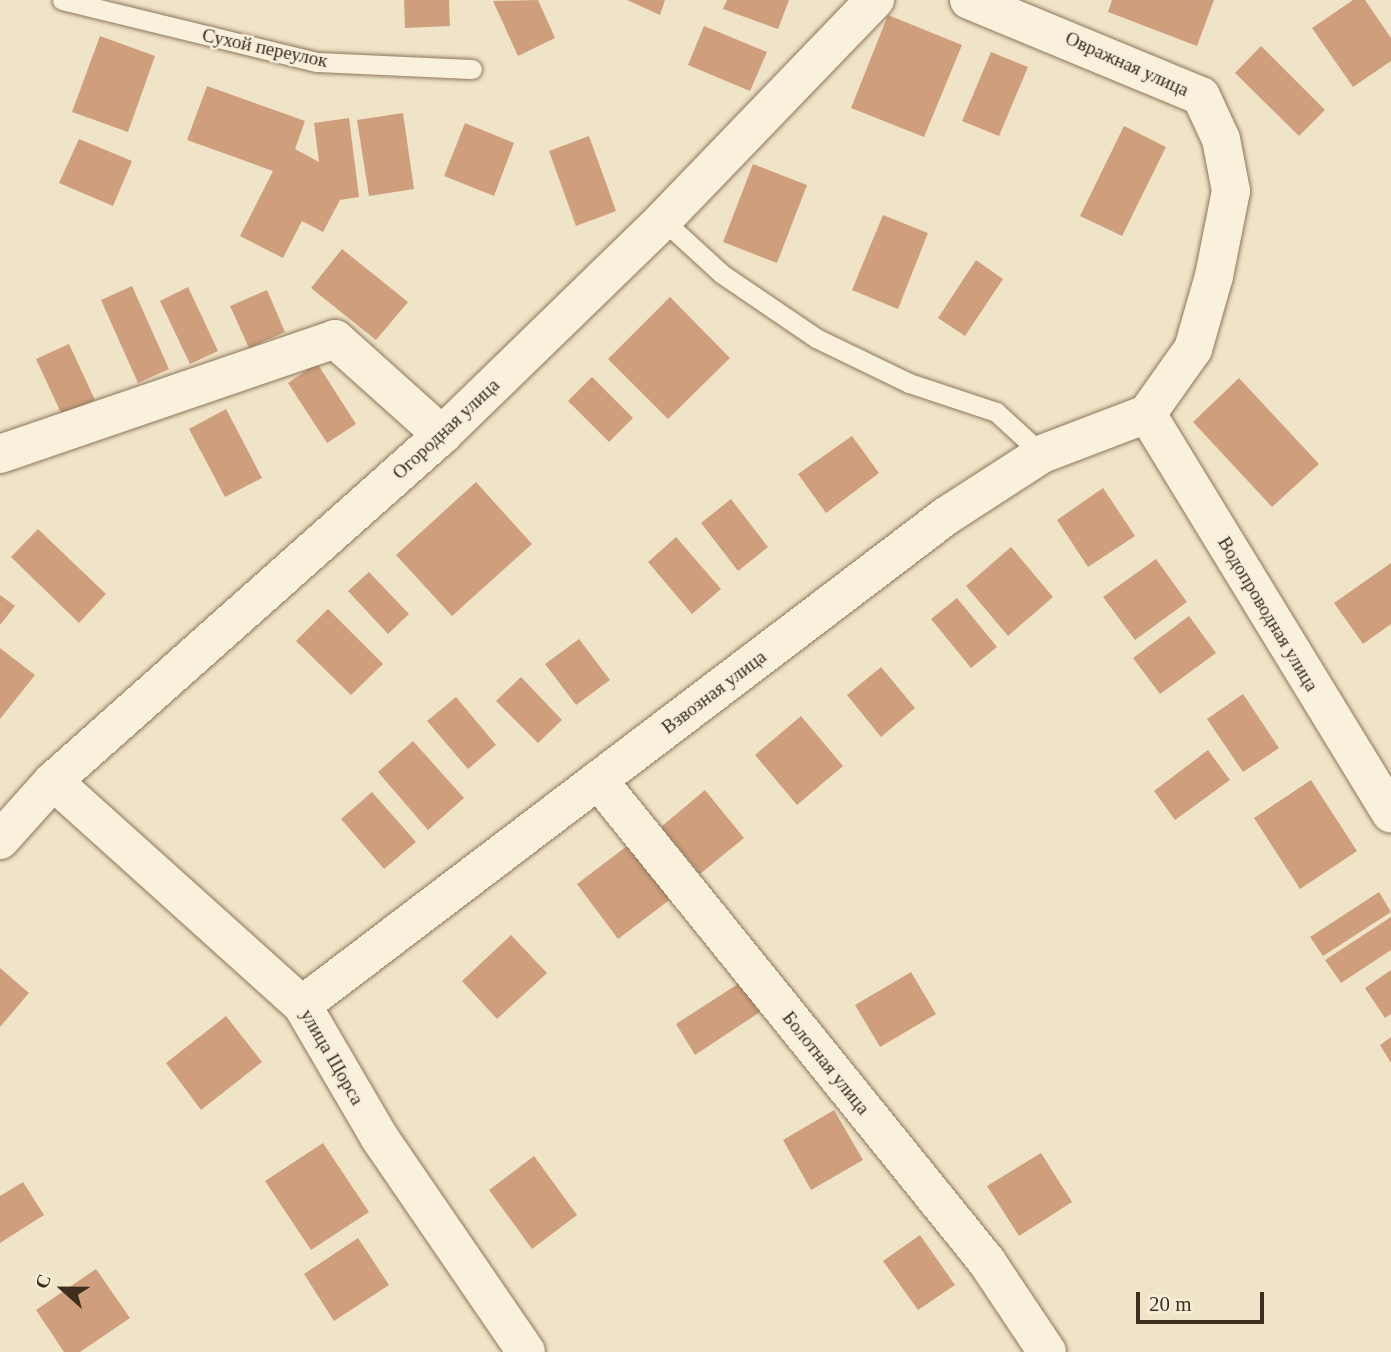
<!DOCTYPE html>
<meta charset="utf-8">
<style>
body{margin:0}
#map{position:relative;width:1391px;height:1352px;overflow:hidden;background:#f0e4c8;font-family:"Times New Roman",serif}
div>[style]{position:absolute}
.building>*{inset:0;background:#cf9f7d}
.roads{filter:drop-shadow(0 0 2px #8d765c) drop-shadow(0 0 2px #8d765c)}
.lane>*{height:19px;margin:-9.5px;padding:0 9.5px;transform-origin:9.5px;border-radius:9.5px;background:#faf1dc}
.street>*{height:38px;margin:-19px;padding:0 19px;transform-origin:19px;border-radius:19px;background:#faf1dc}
span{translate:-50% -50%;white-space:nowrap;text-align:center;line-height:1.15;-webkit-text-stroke:5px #f7eed8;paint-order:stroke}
.street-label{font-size:19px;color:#3d2e20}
.north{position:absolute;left:28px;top:1254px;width:70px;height:70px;-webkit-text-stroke:5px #f7eed8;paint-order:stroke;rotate:291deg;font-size:19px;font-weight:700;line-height:28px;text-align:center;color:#3d2e20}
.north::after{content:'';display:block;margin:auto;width:24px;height:32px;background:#3d2e20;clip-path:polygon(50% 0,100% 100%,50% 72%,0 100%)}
.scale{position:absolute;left:1136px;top:1292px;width:128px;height:32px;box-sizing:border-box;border:4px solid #3d2e20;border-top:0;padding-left:9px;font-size:21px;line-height:24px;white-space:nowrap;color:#3d2e20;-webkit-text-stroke:5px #f7eed8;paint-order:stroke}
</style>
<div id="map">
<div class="building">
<i style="clip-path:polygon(404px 0,449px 0,450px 26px,405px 28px)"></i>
<i style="clip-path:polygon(538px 0,555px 38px,518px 56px,493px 1px)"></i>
<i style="clip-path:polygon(627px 0,665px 0,660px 15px)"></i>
<i style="clip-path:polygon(727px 0,789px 0,778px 29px,723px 9px)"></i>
<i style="clip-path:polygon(1112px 0,1214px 0,1197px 46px,1108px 12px)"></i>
<i style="clip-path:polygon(1353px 0,1365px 0,1391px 38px,1391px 61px,1353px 87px,1312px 28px)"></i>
<i style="clip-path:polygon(888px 15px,962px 45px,924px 137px,851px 108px)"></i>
<i style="clip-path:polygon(704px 26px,767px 52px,750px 91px,688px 65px)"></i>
<i style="clip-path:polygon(100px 36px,155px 56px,128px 132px,72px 112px)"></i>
<i style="clip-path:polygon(1261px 46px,1325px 110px,1299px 136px,1235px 73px)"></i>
<i style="clip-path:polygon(991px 52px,1028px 67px,999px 136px,962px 121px)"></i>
<i style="clip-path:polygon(207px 86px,305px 121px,295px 149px,319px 162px,314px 123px,349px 118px,359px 197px,340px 200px,323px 232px,302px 221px,283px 258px,240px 236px,273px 171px,187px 140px)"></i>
<i style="clip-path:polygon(403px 113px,414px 189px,369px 196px,357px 120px)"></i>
<i style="clip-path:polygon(465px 123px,514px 143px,494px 196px,444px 176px)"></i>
<i style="clip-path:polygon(1124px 126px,1166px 147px,1122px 236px,1080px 216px)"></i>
<i style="clip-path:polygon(589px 136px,616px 211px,576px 226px,549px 151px)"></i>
<i style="clip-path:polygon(79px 139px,132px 161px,113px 206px,59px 183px)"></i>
<i style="clip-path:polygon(753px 164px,807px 185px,777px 263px,723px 242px)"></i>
<i style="clip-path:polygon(883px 215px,928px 233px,898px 309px,852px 290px)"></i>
<i style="clip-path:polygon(342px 249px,408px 302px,376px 340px,311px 288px)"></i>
<i style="clip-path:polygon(976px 260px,1003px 279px,965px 336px,938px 318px)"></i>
<i style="clip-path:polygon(132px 286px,169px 369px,138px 383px,101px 300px)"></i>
<i style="clip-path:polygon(188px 287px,218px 351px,190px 364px,160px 301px)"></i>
<i style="clip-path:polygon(267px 290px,285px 332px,249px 348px,230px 306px)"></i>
<i style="clip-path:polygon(670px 297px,730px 358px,668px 419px,608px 359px)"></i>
<i style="clip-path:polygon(69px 344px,95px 400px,62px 415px,36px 359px)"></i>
<i style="clip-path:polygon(317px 363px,356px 424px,327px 443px,288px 383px)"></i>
<i style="clip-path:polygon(592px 377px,633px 418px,609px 442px,568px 401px)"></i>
<i style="clip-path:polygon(1239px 378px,1319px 464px,1272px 507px,1193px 422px)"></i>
<i style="clip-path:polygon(226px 409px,262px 478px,225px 497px,189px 429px)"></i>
<i style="clip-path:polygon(852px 436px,879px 473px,826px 513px,798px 474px)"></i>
<i style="clip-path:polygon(476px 482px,532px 544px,452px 616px,396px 555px)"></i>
<i style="clip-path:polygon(1103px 488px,1135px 536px,1088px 567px,1057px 520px)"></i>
<i style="clip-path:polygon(731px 499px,768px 547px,738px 571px,701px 523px)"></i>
<i style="clip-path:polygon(38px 529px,106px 594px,79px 623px,11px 557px)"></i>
<i style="clip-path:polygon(676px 537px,721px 589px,692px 614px,648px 562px)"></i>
<i style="clip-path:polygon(1011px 547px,1053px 597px,1008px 636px,966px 586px)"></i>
<i style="clip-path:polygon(1156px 559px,1187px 602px,1135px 640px,1103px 597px)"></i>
<i style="clip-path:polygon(1391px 563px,1391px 624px,1363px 644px,1334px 603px)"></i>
<i style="clip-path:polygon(369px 572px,409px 614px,388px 634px,348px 591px)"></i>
<i style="clip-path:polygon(0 595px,15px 606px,0 625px)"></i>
<i style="clip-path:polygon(957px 598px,997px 647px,971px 668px,931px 619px)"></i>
<i style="clip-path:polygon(328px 609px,383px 664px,351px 695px,296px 641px)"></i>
<i style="clip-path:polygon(1189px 616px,1216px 653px,1160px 694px,1133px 658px)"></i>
<i style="clip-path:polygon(579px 639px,610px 680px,576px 705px,545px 664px)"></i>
<i style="clip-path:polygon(0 648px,35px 675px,0 719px)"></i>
<i style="clip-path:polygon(881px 667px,915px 708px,881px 737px,847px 695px)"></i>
<i style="clip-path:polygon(521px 677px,562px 720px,538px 743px,496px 701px)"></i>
<i style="clip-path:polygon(1243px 694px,1279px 748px,1243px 772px,1207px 719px)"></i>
<i style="clip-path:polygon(456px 697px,496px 745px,468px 769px,427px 721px)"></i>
<i style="clip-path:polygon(801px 716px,843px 766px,797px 805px,755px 755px)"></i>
<i style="clip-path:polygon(413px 741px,464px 798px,428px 830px,378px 772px)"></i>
<i style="clip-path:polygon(1208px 750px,1230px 780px,1175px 820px,1154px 791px)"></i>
<i style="clip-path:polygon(1311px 780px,1357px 851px,1300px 889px,1254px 818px)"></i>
<i style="clip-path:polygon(705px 790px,744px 838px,700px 874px,661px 827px)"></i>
<i style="clip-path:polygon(372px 792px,416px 842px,384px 869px,341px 819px)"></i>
<i style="clip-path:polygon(631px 843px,672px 898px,618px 939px,577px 884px)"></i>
<i style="clip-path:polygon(1379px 892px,1391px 912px,1323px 956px,1310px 937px)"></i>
<i style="clip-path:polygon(1391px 917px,1391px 950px,1341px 983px,1325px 960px)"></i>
<i style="clip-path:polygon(511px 935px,547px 973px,497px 1019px,462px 981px)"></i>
<i style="clip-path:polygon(0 968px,29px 993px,0 1027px)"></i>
<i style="clip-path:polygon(1391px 970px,1391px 1014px,1385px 1018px,1365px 988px)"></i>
<i style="clip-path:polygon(911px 972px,936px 1014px,880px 1047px,855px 1005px)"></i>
<i style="clip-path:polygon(741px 982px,760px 1012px,695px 1055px,676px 1024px)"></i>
<i style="clip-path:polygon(226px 1016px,262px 1062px,201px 1110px,166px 1063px)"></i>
<i style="clip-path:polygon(1391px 1037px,1391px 1063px,1380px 1045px)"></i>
<i style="clip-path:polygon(834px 1110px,863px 1160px,811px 1190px,783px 1140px)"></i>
<i style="clip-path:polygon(323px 1143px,369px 1212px,311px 1250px,265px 1181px)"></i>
<i style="clip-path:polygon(1041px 1153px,1072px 1202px,1019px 1236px,987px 1186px)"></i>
<i style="clip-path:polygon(534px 1156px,577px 1215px,532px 1249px,489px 1190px)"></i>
<i style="clip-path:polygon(23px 1182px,44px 1215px,0 1243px,0 1196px)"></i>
<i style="clip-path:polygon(920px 1235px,955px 1285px,918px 1310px,883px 1261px)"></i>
<i style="clip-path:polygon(358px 1238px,389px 1285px,334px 1321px,304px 1274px)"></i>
<i style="clip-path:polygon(96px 1269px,130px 1318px,80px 1352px,64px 1352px,36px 1310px)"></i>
</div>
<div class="roads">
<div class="lane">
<i style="left:62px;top:0;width:261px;rotate:13.7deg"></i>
<i style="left:316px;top:62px;width:156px;rotate:2.6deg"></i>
<i style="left:663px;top:220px;width:80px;rotate:42.5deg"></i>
<i style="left:722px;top:274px;width:114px;rotate:34.2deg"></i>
<i style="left:816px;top:338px;width:103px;rotate:25.8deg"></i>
<i style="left:909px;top:383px;width:92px;rotate:18.4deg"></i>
<i style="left:996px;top:412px;width:62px;rotate:42.4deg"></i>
</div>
<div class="street">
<i style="left:969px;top:0;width:251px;rotate:22.5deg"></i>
<i style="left:1201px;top:96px;width:47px;rotate:65.1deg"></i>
<i style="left:1221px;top:139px;width:53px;rotate:79.1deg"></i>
<i style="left:1231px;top:191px;width:87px;rotate:101.3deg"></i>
<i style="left:1214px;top:276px;width:76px;rotate:106deg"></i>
<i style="left:1193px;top:349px;width:80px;rotate:125.3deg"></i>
<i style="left:1147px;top:414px;width:468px;rotate:58.6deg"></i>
<i style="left:0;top:454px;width:354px;rotate:-18.9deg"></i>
<i style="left:335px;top:339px;width:144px;rotate:41.9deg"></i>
<i style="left:598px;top:780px;width:619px;rotate:51.09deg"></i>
<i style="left:987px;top:1262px;width:108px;rotate:56.3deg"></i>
<i style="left:53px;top:781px;width:335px;rotate:42deg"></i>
<i style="left:302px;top:1005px;width:153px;rotate:59.7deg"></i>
<i style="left:379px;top:1137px;width:260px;rotate:55.6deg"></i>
<i style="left:0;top:840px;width:79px;rotate:-48.1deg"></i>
<i style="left:53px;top:781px;width:521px;rotate:-41.65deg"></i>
<i style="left:442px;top:435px;width:308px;rotate:-44.2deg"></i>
<i style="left:663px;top:220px;width:306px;rotate:-46.1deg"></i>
<i style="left:302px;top:1005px;width:809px;rotate:-37.21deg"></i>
<i style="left:946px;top:516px;width:114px;rotate:-32.9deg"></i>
<i style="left:1042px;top:454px;width:112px;rotate:-20.9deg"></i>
</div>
</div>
<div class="street-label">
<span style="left:265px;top:48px;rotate:12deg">Сухой переулок</span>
<span style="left:1127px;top:64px;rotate:24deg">Овражная улица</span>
<span style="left:446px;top:429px;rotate:-43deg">Огородная улица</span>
<span style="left:1268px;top:614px;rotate:59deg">Водопроводная улица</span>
<span style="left:714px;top:692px;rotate:-37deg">Взвозная улица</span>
<span style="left:332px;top:1057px;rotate:60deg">улица Щорса</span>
<span style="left:826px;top:1063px;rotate:51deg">Болотная улица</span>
</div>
<div class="north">С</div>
<div class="scale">20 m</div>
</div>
